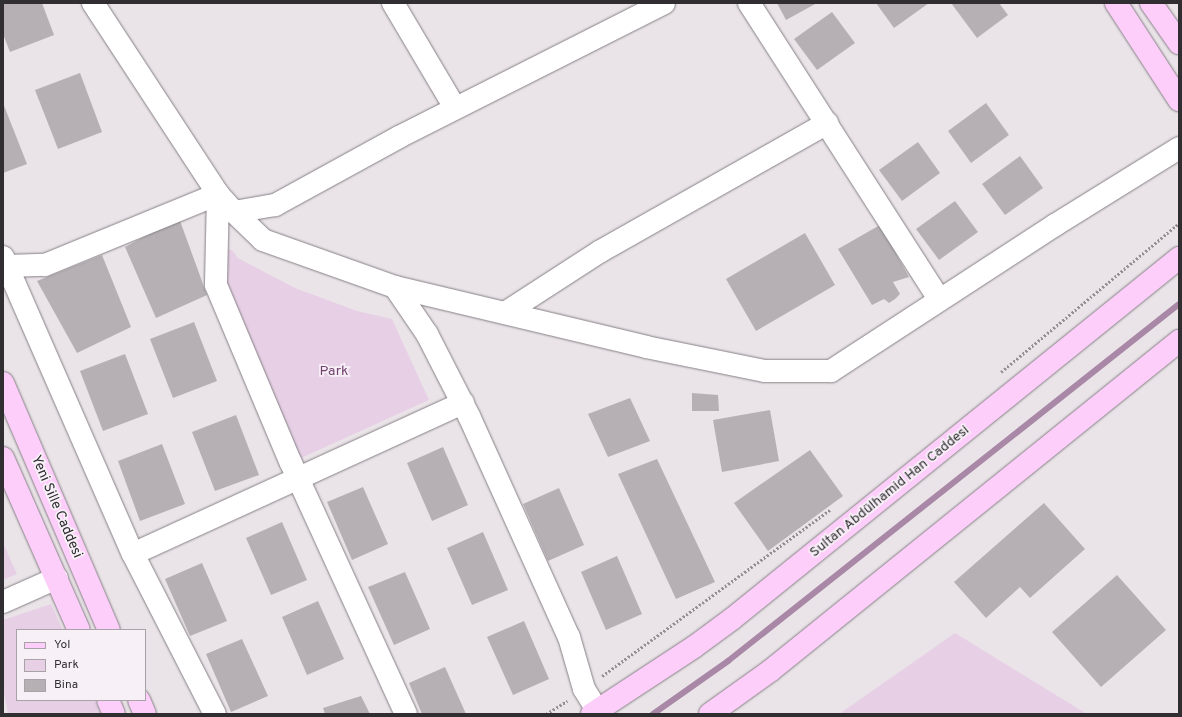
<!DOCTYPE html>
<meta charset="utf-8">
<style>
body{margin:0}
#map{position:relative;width:1182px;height:717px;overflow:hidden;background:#eae4e9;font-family:Overpass,sans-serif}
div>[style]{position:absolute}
.green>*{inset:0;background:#e7d0e5}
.stream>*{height:6px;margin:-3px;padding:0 3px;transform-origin:3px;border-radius:3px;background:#a987a6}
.building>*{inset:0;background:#b6b0b5}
.path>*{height:2.5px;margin-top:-1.25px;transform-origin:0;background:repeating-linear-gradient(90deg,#948f93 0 2px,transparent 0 4px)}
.roads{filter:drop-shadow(0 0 1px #868085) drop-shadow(0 0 1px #868085)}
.minor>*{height:22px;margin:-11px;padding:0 11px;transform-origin:11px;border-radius:11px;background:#fff}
.major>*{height:22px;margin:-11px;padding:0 11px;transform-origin:11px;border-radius:11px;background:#fecefb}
span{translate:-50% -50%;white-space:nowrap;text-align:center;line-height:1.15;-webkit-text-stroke:3.5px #f7f1f7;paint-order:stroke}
.park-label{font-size:14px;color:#71426e}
.street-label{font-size:14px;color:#302e30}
.frame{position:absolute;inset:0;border:4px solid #302e30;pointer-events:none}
.legend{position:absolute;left:16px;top:629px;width:130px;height:72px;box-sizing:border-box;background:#f7f1f7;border:1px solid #a7a3a7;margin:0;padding:5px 7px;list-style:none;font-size:12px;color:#302e30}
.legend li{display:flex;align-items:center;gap:8px;height:20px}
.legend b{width:20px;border:1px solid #a7a3a7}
</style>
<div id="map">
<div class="green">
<i style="clip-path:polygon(224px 248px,232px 250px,238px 258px,295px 288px,357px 311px,392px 319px,429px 400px,301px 458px,215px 263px)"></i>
<i style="clip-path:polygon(3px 543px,17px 574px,3px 580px)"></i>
<i style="clip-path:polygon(51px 604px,63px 630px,17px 630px,17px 700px,95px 700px,101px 714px,8px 714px,3px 688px,3px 620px)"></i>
<i style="clip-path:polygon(955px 633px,1087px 714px,839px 714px)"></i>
</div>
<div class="stream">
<i style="left:653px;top:714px;width:92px;rotate:-35.2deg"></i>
<i style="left:728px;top:661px;width:575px;rotate:-38.36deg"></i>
</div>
<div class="building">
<i style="clip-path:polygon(3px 3px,42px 3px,54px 35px,10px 52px,3px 34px)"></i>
<i style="clip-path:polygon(777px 3px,817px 3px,786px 20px)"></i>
<i style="clip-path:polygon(876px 3px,929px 3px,894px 28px)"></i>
<i style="clip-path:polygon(951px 3px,999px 3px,1008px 15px,977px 38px)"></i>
<i style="clip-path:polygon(832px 12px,855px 43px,817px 70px,794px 39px)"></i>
<i style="clip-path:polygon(80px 73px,102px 132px,58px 149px,35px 90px)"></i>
<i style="clip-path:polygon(3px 103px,27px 164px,3px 173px)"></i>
<i style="clip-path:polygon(986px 103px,1009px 135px,971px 163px,948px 131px)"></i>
<i style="clip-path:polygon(918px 142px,940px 173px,902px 201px,879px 170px)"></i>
<i style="clip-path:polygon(1020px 156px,1043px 188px,1005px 215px,982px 184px)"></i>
<i style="clip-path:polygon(955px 201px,978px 232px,939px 260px,916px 229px)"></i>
<i style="clip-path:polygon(179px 218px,207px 295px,156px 318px,125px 247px)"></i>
<i style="clip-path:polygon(880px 225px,909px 277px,893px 282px,900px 294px,895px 299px,889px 303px,884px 299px,872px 305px,838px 249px)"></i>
<i style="clip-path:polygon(805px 233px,835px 285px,756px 331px,726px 279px)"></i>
<i style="clip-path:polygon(102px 255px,131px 327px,77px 353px,37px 281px)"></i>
<i style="clip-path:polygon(194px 322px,217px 381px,173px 398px,150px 339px)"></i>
<i style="clip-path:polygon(125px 354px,148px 414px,103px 431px,80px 371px)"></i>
<i style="clip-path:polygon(692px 393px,718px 395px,719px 411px,692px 411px)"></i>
<i style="clip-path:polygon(630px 398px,650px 441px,608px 457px,588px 414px)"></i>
<i style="clip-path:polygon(770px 410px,779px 461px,722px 472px,713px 420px)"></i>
<i style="clip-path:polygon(236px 415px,259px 475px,215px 491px,192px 432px)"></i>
<i style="clip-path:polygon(162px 444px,185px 504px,140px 521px,118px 461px)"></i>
<i style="clip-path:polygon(443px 447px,468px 505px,432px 521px,407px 463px)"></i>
<i style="clip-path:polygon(810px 450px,843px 496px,768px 551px,734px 503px)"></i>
<i style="clip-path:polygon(657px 459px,715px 582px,676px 599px,618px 474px)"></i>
<i style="clip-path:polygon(363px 487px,388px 544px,352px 560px,327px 502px)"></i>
<i style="clip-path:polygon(559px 488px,584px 545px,548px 561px,523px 504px)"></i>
<i style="clip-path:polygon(1044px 503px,1085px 549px,1030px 598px,1020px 587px,986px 618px,954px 582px)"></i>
<i style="clip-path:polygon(282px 522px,307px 580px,271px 595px,246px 538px)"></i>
<i style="clip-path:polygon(483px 532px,508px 590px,472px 605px,447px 548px)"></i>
<i style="clip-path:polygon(617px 556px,642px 614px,606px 630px,581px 572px)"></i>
<i style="clip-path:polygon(202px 563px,227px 621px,190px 636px,165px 579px)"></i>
<i style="clip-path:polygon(405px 572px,430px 629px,394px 645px,368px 587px)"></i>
<i style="clip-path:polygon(1117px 575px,1166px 630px,1101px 687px,1052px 632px)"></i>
<i style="clip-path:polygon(318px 601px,344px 659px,307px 675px,282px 617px)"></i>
<i style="clip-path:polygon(524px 621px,549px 679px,513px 695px,487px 637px)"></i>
<i style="clip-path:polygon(242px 639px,268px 696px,231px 712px,206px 654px)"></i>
<i style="clip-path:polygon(445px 667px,466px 714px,422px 714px,409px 683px)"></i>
<i style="clip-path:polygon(361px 696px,370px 714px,325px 714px,323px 708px)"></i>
</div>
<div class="path">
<i style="left:1001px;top:372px;width:232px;rotate:-39.9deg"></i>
<i style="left:602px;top:676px;width:283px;rotate:-36.1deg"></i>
<i style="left:546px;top:714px;width:25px;rotate:-32deg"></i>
</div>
<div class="roads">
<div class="minor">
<i style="left:93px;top:3px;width:228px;rotate:56.8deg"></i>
<i style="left:218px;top:194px;width:24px;rotate:48deg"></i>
<i style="left:234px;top:212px;width:42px;rotate:-9.7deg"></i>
<i style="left:275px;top:205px;width:141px;rotate:-28.7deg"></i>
<i style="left:399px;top:137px;width:297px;rotate:-26.8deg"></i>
<i style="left:393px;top:3px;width:122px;rotate:59.4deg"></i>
<i style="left:749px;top:3px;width:352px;rotate:57.3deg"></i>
<i style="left:218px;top:194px;width:91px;rotate:91.3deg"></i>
<i style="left:216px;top:285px;width:193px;rotate:67.2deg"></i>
<i style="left:291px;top:463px;width:276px;rotate:65.4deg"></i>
<i style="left:234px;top:212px;width:40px;rotate:44deg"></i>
<i style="left:263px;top:240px;width:140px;rotate:19.6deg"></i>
<i style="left:395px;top:287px;width:258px;rotate:13.4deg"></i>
<i style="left:646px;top:347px;width:121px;rotate:11.4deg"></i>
<i style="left:765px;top:371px;width:66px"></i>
<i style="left:831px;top:371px;width:267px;rotate:-33.1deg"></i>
<i style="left:1055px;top:225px;width:146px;rotate:-31.8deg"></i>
<i style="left:3px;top:257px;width:324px;rotate:66.4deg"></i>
<i style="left:133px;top:554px;width:180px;rotate:62.9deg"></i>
<i style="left:7px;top:266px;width:38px;rotate:-2deg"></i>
<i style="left:45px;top:265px;width:187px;rotate:-22.3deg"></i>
<i style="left:395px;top:287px;width:57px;rotate:55.8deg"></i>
<i style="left:427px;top:334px;width:92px;rotate:62.9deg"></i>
<i style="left:469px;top:416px;width:243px;rotate:65.7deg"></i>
<i style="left:569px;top:637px;width:54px;rotate:73.9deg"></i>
<i style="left:584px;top:689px;width:26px;rotate:58deg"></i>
<i style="left:505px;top:313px;width:114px;rotate:-32.9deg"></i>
<i style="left:601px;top:251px;width:260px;rotate:-29.5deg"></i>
<i style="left:133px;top:554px;width:363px;rotate:-24.6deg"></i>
<i style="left:3px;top:602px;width:59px;rotate:-24deg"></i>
</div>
<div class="major">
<i style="left:1116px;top:3px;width:116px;rotate:57deg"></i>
<i style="left:1151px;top:3px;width:49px;rotate:55deg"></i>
<i style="left:3px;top:383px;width:269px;rotate:66.8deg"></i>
<i style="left:3px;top:458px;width:188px;rotate:66.2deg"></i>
<i style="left:108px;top:700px;width:15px;rotate:67deg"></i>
<i style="left:139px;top:700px;width:15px;rotate:67deg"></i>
<i style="left:592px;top:714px;width:122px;rotate:-33.3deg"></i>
<i style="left:694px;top:647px;width:47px;rotate:-36.4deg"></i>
<i style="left:732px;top:619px;width:575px;rotate:-38.92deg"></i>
<i style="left:710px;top:714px;width:74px;rotate:-35.6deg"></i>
<i style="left:770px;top:671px;width:526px;rotate:-38.9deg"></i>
</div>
</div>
<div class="park-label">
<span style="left:334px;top:372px">Park</span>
</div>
<div class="street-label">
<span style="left:890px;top:492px;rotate:-39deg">Sultan Abdülhamid Han Caddesi</span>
<span style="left:56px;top:507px;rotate:67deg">Yeni Sille Caddesi</span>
</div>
<div class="frame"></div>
<ul class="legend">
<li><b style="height:5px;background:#fecefb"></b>Yol</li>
<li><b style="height:11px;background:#e7d0e5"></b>Park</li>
<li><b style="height:11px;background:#b6b0b5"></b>Bina</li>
</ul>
</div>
